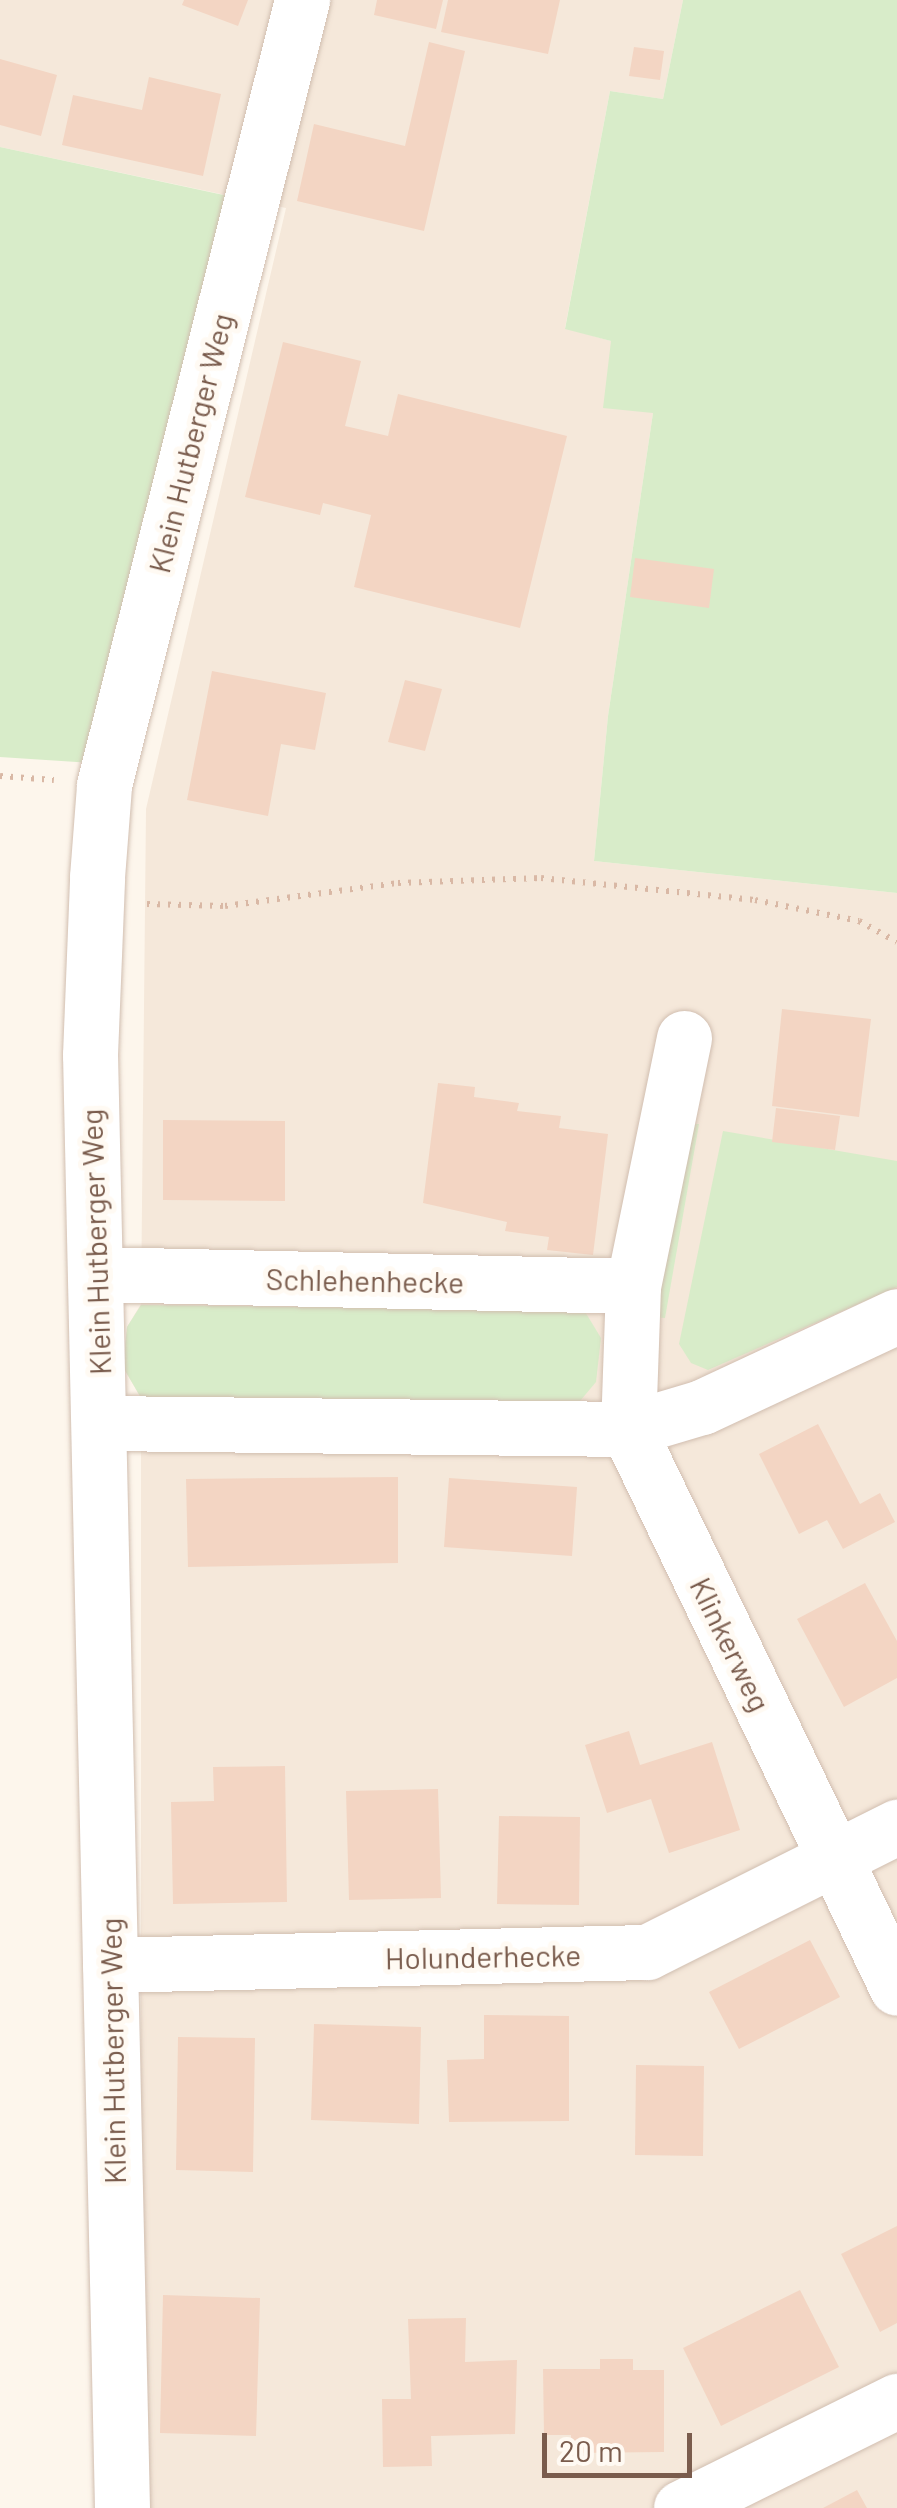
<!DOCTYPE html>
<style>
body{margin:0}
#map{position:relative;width:897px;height:2508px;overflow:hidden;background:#fdf6ec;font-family:Barlow,sans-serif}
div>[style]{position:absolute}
.residential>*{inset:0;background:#f5e8da}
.green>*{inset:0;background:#d8ecc9}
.building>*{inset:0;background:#f3d5c3}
.path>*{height:6px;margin-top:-3px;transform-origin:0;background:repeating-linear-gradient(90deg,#d9b8a5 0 2.5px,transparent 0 10.5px)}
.roads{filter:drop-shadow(0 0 2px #d1beb0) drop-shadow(0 0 2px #d1beb0)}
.minor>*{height:55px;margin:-27.5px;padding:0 27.5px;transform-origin:27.5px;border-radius:27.5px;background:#fff}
span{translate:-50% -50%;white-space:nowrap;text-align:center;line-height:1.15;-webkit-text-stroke:10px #fffaf3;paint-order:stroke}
.street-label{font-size:30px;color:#7a5c4d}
.scale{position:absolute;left:542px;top:2433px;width:150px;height:45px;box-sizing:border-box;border:5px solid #7a5c4d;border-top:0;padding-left:12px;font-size:30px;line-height:35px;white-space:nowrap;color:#7a5c4d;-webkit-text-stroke:8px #fffaf3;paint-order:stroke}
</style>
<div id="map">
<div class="residential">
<i style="clip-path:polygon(0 0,683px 0,663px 99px,610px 91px,565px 328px,611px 341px,653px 413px,608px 716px,594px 861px,897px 893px,897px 2508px,141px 2508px,141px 1398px,123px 1367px,127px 1327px,141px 1304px,146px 809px,286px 208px,0 147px)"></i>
</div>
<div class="green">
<i style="clip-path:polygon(683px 0,897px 0,897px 893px,594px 861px,608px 716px,653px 413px,603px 408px,611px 341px,565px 329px,610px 91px,663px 99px)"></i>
<i style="clip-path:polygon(0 147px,247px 200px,92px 763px,0 757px)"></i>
<i style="clip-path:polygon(689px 1124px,699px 1124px,665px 1318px,653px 1317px)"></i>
<i style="clip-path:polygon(723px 1131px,897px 1161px,897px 1287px,708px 1370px,691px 1363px,679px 1344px)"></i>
<i style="clip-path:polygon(141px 1305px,584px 1310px,601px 1338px,596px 1382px,575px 1407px,141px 1398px,123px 1367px,127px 1327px)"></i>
</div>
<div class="building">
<i style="clip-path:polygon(184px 0,248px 0,238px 26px,182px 5px)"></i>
<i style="clip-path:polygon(377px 0,443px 0,436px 29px,374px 15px)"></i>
<i style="clip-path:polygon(448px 0,560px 0,548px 54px,441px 32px)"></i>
<i style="clip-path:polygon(429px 42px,465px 51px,424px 231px,297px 201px,314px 124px,405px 146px)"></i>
<i style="clip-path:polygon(634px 47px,664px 51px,660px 80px,629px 76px)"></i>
<i style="clip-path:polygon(0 59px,57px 75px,41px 136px,0 125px)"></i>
<i style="clip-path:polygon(149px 77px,221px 94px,203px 176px,62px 145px,73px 95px,142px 110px)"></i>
<i style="clip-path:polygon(283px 342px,361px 361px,345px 426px,388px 436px,398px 394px,567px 436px,520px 628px,354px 587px,371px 515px,323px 503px,320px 515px,245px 497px)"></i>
<i style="clip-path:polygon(635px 558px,714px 569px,709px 608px,630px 597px)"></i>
<i style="clip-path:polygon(212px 671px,326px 693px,315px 750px,281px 744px,268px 816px,187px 800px)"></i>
<i style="clip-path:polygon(405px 680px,442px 689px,425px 751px,388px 742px)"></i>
<i style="clip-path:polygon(782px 1009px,871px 1019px,859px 1117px,772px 1106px)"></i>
<i style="clip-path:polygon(438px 1083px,475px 1087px,474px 1097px,519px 1103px,517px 1111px,561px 1116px,559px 1128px,608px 1134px,593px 1255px,547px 1250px,549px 1237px,505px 1231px,507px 1222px,423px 1203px)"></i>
<i style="clip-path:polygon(776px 1108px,840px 1116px,835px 1150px,772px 1142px)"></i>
<i style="clip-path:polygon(163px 1120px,285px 1121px,285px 1201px,163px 1200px)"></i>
<i style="clip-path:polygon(818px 1424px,860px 1504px,880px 1493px,895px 1522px,843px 1549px,827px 1520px,799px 1534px,759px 1454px)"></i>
<i style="clip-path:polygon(398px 1477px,398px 1563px,188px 1567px,186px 1479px)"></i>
<i style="clip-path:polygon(449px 1478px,577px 1487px,572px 1556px,444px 1547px)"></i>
<i style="clip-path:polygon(865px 1583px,897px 1641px,897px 1678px,844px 1707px,797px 1619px)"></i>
<i style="clip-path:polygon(629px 1731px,640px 1765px,712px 1742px,740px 1830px,669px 1853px,651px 1799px,607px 1813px,585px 1745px)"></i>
<i style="clip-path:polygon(285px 1766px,287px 1902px,173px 1904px,171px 1802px,214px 1801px,213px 1767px)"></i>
<i style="clip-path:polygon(438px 1789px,441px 1898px,349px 1900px,346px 1791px)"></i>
<i style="clip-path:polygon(499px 1816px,580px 1817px,579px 1905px,497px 1904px)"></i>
<i style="clip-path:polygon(810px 1940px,840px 1997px,739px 2049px,709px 1992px)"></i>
<i style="clip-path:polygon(484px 2015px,569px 2016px,569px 2121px,449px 2122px,447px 2060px,484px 2059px)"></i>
<i style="clip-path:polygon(314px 2024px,421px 2027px,419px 2124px,311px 2120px)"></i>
<i style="clip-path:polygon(178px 2037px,255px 2038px,253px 2172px,176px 2170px)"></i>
<i style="clip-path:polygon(636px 2065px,704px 2066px,703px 2156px,635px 2155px)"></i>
<i style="clip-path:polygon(897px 2226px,897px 2323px,880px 2332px,841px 2254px)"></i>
<i style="clip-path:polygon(800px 2290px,839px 2367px,721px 2426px,683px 2348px)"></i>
<i style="clip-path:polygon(163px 2295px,260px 2298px,256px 2436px,160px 2433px)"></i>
<i style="clip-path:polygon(466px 2318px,465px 2362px,517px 2360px,515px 2434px,431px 2436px,432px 2466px,383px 2467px,382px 2399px,411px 2399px,408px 2319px)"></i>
<i style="clip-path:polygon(600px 2359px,633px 2359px,633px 2370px,664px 2370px,664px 2452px,571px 2453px,571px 2435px,544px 2435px,543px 2369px,600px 2369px)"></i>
<i style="clip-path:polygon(857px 2490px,867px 2508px,823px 2508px)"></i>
</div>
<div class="path">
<i style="left:0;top:776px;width:54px;rotate:4.2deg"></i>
<i style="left:147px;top:904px;width:78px;rotate:1.5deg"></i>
<i style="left:225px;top:906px;width:175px;rotate:-7.6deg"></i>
<i style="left:398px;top:883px;width:143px;rotate:-2deg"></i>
<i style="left:541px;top:878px;width:215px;rotate:5.9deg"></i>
<i style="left:755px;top:900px;width:106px;rotate:11.4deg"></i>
<i style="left:859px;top:921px;width:43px;rotate:28.9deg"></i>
</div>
<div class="roads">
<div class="minor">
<i style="left:684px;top:1038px;width:253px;rotate:101.6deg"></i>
<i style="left:633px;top:1286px;width:143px;rotate:92deg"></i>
<i style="left:628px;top:1429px;width:620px;rotate:64.3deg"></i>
<i style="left:96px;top:1274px;width:537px;rotate:1.28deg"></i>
<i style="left:101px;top:1423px;width:527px;rotate:0.65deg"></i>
<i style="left:628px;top:1429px;width:77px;rotate:-16.6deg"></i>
<i style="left:702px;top:1407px;width:215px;rotate:-25deg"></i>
<i style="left:110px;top:1965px;width:537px;rotate:-1.39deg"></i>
<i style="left:647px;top:1952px;width:280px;rotate:-26.6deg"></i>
<i style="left:122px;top:2508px;width:1453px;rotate:-91.26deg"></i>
<i style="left:90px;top:1055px;width:178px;rotate:-87.7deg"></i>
<i style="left:97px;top:877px;width:92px;rotate:-85.6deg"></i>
<i style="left:104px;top:785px;width:810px;rotate:-75.84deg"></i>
<i style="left:681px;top:2508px;width:241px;rotate:-26.4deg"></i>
</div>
</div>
<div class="street-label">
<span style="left:190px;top:443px;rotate:-76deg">Klein Hutberger Weg</span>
<span style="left:95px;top:1242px;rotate:-92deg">Klein Hutberger Weg</span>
<span style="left:365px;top:1280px;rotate:1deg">Schlehenhecke</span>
<span style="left:731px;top:1644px;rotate:64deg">Klinkerweg</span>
<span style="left:483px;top:1956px;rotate:-1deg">Holunderhecke</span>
<span style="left:112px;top:2051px;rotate:-91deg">Klein Hutberger Weg</span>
</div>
<div class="scale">20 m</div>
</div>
